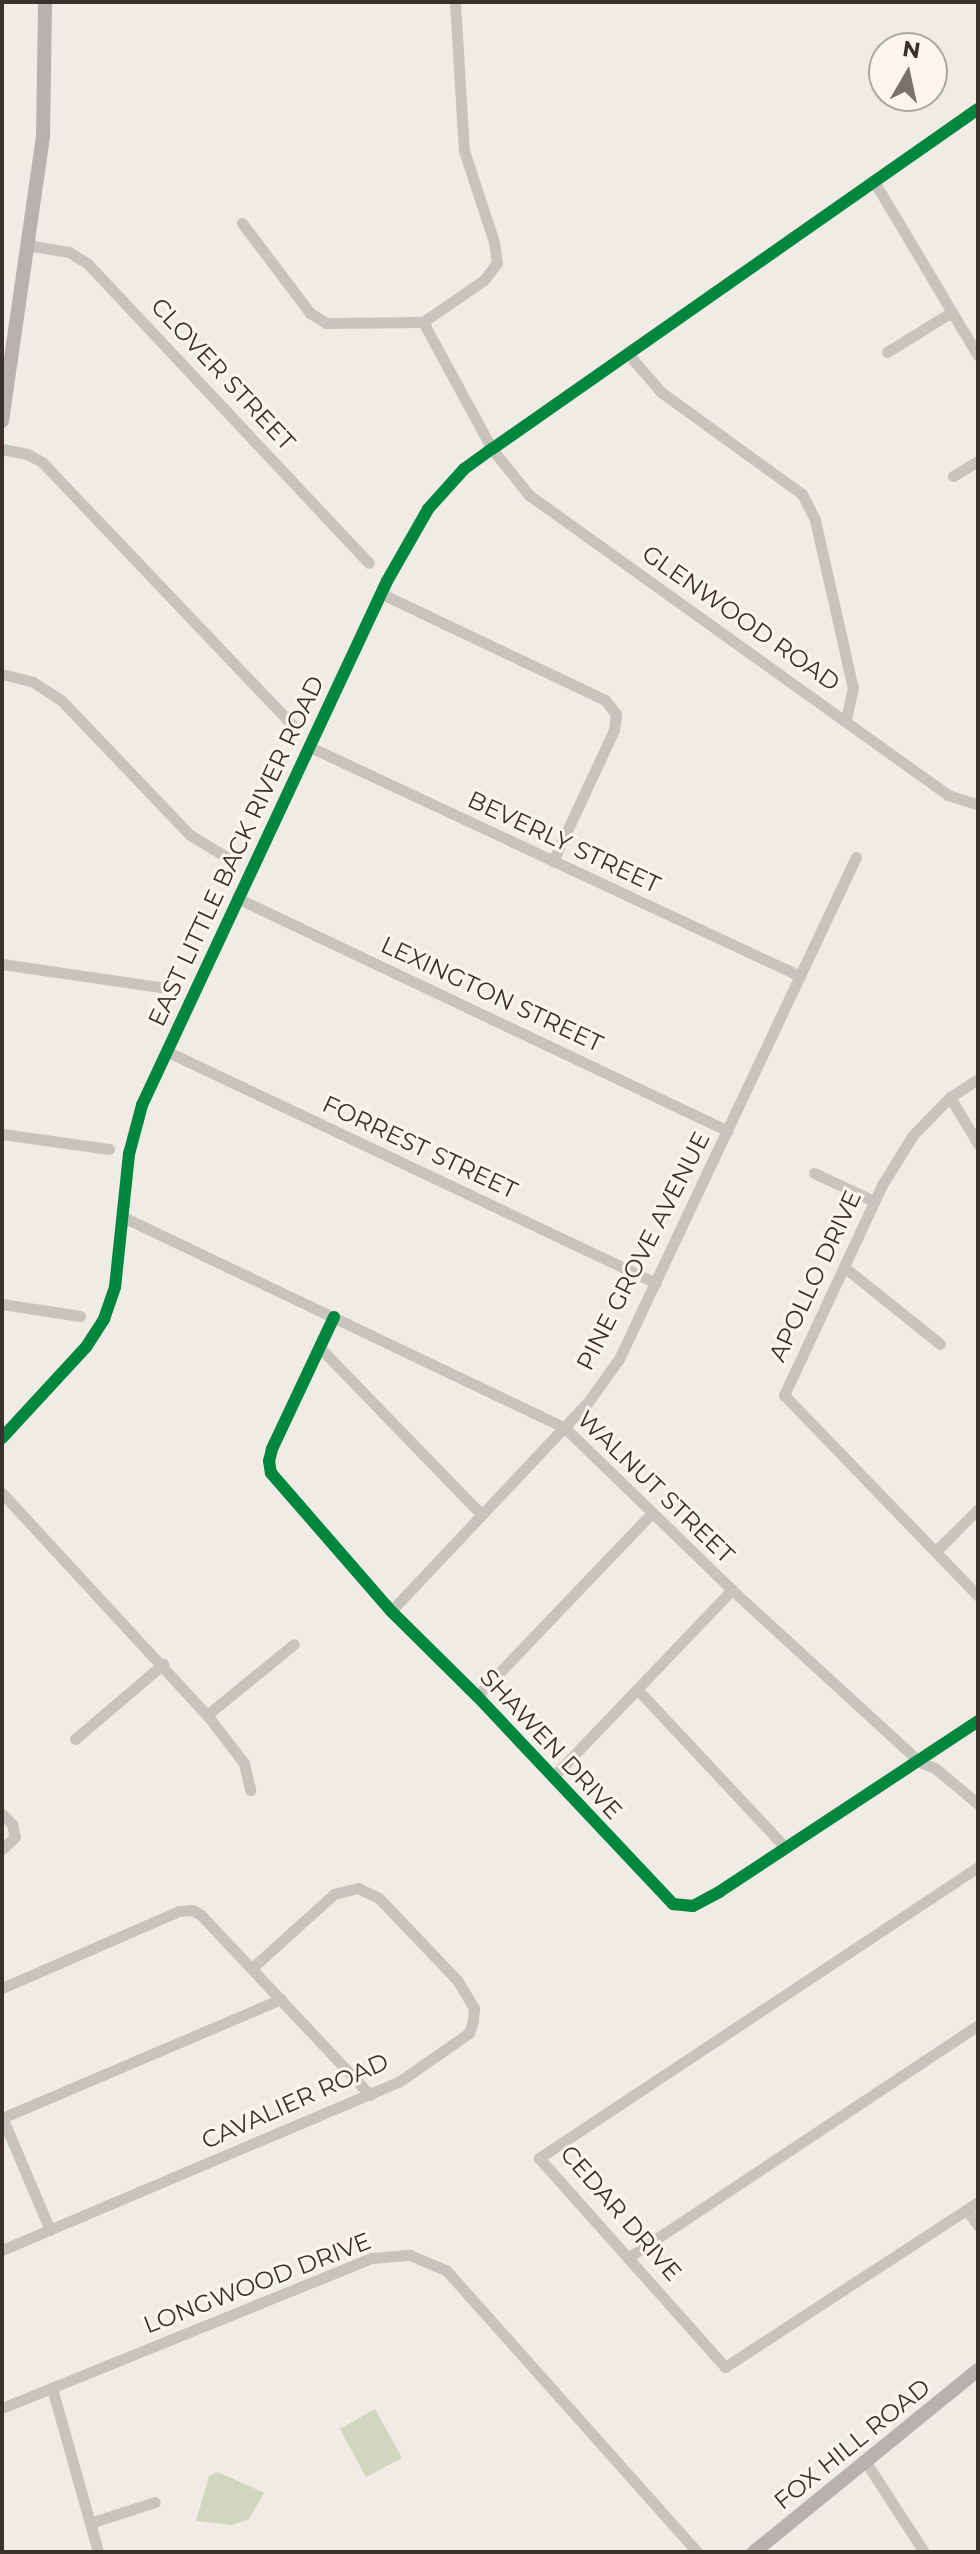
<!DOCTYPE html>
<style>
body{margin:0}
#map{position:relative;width:980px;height:2554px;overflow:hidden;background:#f0ebe5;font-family:Montserrat,sans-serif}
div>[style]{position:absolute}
.green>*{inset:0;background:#d1d6bf}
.minor>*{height:11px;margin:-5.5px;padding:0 5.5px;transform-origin:5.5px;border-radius:5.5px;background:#c9c3be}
.major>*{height:14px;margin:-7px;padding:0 7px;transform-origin:7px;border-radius:7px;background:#b8b1ad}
.cycleway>*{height:12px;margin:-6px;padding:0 6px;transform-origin:6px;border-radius:6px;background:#00873e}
span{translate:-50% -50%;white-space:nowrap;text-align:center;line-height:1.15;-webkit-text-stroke:6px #fbf5ee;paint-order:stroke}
.street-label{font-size:24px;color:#3b302b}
.frame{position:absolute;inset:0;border:4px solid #3b302b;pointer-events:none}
.north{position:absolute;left:868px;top:32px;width:80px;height:80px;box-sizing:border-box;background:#fbf5ee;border:2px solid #aea6a0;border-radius:50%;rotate:9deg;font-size:22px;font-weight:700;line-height:32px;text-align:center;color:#3b302b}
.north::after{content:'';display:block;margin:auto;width:28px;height:36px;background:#7a716c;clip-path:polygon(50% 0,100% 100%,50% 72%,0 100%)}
</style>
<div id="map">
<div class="green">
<i style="clip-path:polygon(375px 2409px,402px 2458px,366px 2477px,340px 2429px)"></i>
<i style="clip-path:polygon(218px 2472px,264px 2493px,249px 2519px,232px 2525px,196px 2521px,209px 2476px)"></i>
</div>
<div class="minor">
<i style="left:875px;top:183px;width:201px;rotate:59.2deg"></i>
<i style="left:242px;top:223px;width:113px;rotate:52.9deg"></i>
<i style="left:310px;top:313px;width:19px;rotate:32deg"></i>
<i style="left:326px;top:323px;width:97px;rotate:-0.6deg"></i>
<i style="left:423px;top:322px;width:145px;rotate:61.5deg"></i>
<i style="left:492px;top:449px;width:59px;rotate:51.2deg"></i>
<i style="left:529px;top:495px;width:515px;rotate:35.6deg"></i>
<i style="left:948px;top:795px;width:32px;rotate:18deg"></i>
<i style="left:27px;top:245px;width:43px;rotate:9.5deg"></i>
<i style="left:69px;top:252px;width:22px;rotate:32deg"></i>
<i style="left:88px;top:264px;width:410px;rotate:46.8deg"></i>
<i style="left:423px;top:322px;width:74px;rotate:-34.5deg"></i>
<i style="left:484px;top:280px;width:21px;rotate:-53deg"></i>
<i style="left:497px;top:263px;width:21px;rotate:-98deg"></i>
<i style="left:494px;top:242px;width:96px;rotate:-108.2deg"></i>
<i style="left:464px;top:151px;width:149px;rotate:-93.5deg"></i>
<i style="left:887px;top:352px;width:76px;rotate:-31.6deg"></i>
<i style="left:629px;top:355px;width:49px;rotate:49.1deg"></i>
<i style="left:661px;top:392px;width:174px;rotate:35.9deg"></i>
<i style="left:802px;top:494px;width:29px;rotate:63deg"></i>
<i style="left:815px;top:520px;width:172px;rotate:77.3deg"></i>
<i style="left:853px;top:688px;width:32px;rotate:103deg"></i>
<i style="left:2px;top:449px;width:25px;rotate:11deg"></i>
<i style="left:27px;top:454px;width:17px;rotate:28deg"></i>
<i style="left:42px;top:462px;width:364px;rotate:46.4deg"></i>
<i style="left:953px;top:476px;width:29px;rotate:-31deg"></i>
<i style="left:382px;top:594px;width:247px;rotate:25.4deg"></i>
<i style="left:605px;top:700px;width:18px;rotate:52deg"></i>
<i style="left:616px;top:714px;width:16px;rotate:97deg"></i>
<i style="left:614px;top:730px;width:145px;rotate:115deg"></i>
<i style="left:2px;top:674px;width:32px;rotate:14deg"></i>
<i style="left:33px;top:682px;width:33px;rotate:33deg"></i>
<i style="left:61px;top:700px;width:187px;rotate:46.3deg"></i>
<i style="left:190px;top:835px;width:50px;rotate:31.2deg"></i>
<i style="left:310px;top:747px;width:541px;rotate:25.05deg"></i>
<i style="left:237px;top:898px;width:543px;rotate:25.39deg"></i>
<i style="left:2px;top:964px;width:160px;rotate:8.3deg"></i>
<i style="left:166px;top:1051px;width:542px;rotate:25.34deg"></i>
<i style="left:978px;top:1079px;width:33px;rotate:147deg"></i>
<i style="left:950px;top:1097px;width:53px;rotate:134.2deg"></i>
<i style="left:913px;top:1135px;width:59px;rotate:121.8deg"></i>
<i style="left:882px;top:1185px;width:232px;rotate:115deg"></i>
<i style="left:784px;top:1395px;width:279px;rotate:46deg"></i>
<i style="left:950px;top:1097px;width:55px;rotate:59.2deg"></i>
<i style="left:2px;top:1134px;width:108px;rotate:8deg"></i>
<i style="left:814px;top:1173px;width:66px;rotate:25deg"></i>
<i style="left:123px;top:1217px;width:488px;rotate:25.5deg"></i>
<i style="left:564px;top:1427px;width:234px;rotate:44.1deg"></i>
<i style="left:732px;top:1590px;width:255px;rotate:42.5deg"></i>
<i style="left:920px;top:1762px;width:16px;rotate:22deg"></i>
<i style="left:935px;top:1768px;width:56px;rotate:39.9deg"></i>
<i style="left:844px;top:1267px;width:123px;rotate:38.7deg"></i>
<i style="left:2px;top:1304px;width:79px;rotate:8.7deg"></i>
<i style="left:334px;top:1317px;width:146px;rotate:115.2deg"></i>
<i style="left:272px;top:1449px;width:12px;rotate:104deg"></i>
<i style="left:269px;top:1461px;width:12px;rotate:81deg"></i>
<i style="left:271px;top:1473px;width:183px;rotate:49deg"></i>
<i style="left:391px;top:1611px;width:121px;rotate:44.7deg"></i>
<i style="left:477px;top:1696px;width:286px;rotate:46.7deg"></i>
<i style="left:673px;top:1904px;width:20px;rotate:6deg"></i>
<i style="left:693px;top:1906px;width:30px;rotate:-28deg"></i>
<i style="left:719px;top:1892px;width:310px;rotate:-33.4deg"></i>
<i style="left:321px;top:1349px;width:231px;rotate:45.9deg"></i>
<i style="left:2px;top:1438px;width:124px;rotate:-47.3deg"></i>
<i style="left:86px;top:1347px;width:33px;rotate:-57deg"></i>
<i style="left:104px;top:1319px;width:34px;rotate:-71deg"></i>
<i style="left:115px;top:1287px;width:134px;rotate:-84deg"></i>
<i style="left:129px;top:1154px;width:51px;rotate:-75.1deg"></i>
<i style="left:142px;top:1105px;width:578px;rotate:-64.94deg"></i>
<i style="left:387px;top:581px;width:83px;rotate:-60.3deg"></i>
<i style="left:428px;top:509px;width:54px;rotate:-48deg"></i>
<i style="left:464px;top:469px;width:34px;rotate:-36deg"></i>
<i style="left:492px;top:449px;width:593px;rotate:-34.98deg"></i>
<i style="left:2px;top:1493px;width:302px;rotate:47.3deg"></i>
<i style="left:207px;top:1715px;width:61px;rotate:52.4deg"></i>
<i style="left:244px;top:1763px;width:28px;rotate:77deg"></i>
<i style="left:936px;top:1551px;width:59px;rotate:-45deg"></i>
<i style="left:391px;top:1611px;width:287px;rotate:-46.7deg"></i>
<i style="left:588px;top:1402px;width:53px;rotate:-54.2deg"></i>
<i style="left:619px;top:1359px;width:555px;rotate:-64.73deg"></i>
<i style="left:637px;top:1689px;width:218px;rotate:46.9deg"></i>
<i style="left:477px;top:1696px;width:252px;rotate:-46.3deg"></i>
<i style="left:207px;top:1715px;width:112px;rotate:-39.2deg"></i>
<i style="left:75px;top:1739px;width:116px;rotate:-40.4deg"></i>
<i style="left:553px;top:1777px;width:259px;rotate:-46.3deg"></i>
<i style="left:2px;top:1814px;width:14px;rotate:45deg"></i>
<i style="left:12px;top:1824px;width:13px;rotate:77deg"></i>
<i style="left:15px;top:1837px;width:18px;rotate:137deg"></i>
<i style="left:978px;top:1867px;width:527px;rotate:146.46deg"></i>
<i style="left:539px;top:2158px;width:280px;rotate:48.3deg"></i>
<i style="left:725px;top:2367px;width:302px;rotate:-33.1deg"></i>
<i style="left:2px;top:1988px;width:193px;rotate:-23.5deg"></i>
<i style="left:179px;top:1911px;width:13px;rotate:-4deg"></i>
<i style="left:192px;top:1910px;width:10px;rotate:29deg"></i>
<i style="left:201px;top:1915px;width:247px;rotate:46.8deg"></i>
<i style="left:2px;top:2117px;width:123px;rotate:67deg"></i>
<i style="left:2px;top:2118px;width:303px;rotate:-23.1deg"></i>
<i style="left:967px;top:2210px;width:19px;rotate:55deg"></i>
<i style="left:2px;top:2250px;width:432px;rotate:-23deg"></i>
<i style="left:400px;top:2081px;width:84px;rotate:-34.8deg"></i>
<i style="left:469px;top:2033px;width:13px;rotate:-72deg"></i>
<i style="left:473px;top:2021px;width:13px;rotate:-86deg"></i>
<i style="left:474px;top:2008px;width:33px;rotate:-121deg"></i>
<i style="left:457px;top:1980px;width:113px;rotate:-133.6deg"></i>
<i style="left:379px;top:1898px;width:23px;rotate:-155deg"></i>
<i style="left:358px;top:1888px;width:25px;rotate:166deg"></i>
<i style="left:334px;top:1894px;width:110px;rotate:137.9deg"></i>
<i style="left:629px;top:2257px;width:419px;rotate:-33.6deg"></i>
<i style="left:52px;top:2388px;width:170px;rotate:74.3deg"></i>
<i style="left:2px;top:2408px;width:399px;rotate:-22.1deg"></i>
<i style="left:372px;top:2258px;width:38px;rotate:-5deg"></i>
<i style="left:410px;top:2255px;width:39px;rotate:23deg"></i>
<i style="left:446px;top:2270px;width:378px;rotate:48.3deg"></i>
<i style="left:865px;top:2461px;width:108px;rotate:57deg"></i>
<i style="left:90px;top:2523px;width:68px;rotate:-17.9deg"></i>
</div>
<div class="major">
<i style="left:2px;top:421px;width:289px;rotate:-81.8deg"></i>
<i style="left:43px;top:135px;width:133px;rotate:-89.1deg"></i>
<i style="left:754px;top:2552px;width:289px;rotate:-39.1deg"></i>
</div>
<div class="cycleway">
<i style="left:334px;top:1317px;width:146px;rotate:115.2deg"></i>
<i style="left:272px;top:1449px;width:12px;rotate:104deg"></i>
<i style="left:269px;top:1461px;width:12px;rotate:81deg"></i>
<i style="left:271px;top:1473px;width:183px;rotate:49deg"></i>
<i style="left:391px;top:1611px;width:121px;rotate:44.7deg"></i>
<i style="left:477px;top:1696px;width:286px;rotate:46.7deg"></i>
<i style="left:673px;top:1904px;width:20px;rotate:6deg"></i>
<i style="left:693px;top:1906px;width:30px;rotate:-28deg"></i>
<i style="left:719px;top:1892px;width:310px;rotate:-33.4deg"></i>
<i style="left:2px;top:1438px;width:124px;rotate:-47.3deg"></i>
<i style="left:86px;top:1347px;width:33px;rotate:-57deg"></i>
<i style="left:104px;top:1319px;width:34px;rotate:-71deg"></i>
<i style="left:115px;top:1287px;width:134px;rotate:-84deg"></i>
<i style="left:129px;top:1154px;width:51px;rotate:-75.1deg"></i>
<i style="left:142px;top:1105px;width:578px;rotate:-64.94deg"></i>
<i style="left:387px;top:581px;width:83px;rotate:-60.3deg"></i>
<i style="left:428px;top:509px;width:54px;rotate:-48deg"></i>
<i style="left:464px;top:469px;width:34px;rotate:-36deg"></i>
<i style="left:492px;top:449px;width:593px;rotate:-34.98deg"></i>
</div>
<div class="street-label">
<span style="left:223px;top:374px;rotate:47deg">CLOVER STREET</span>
<span style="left:741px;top:618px;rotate:35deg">GLENWOOD ROAD</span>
<span style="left:564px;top:842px;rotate:25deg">BEVERLY STREET</span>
<span style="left:236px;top:851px;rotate:-65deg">EAST LITTLE BACK RIVER ROAD</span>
<span style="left:492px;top:994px;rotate:25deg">LEXINGTON STREET</span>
<span style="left:420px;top:1147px;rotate:25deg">FORREST STREET</span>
<span style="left:643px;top:1251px;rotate:-63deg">PINE GROVE AVENUE</span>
<span style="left:815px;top:1276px;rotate:-65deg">APOLLO DRIVE</span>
<span style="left:656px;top:1487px;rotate:44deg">WALNUT STREET</span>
<span style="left:551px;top:1744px;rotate:47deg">SHAWEN DRIVE</span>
<span style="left:295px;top:2101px;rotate:-24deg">CAVALIER ROAD</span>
<span style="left:621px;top:2213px;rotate:49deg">CEDAR DRIVE</span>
<span style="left:257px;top:2283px;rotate:-21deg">LONGWOOD DRIVE</span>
<span style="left:852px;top:2444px;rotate:-39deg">FOX HILL ROAD</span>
</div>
<div class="frame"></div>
<div class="north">N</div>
</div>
